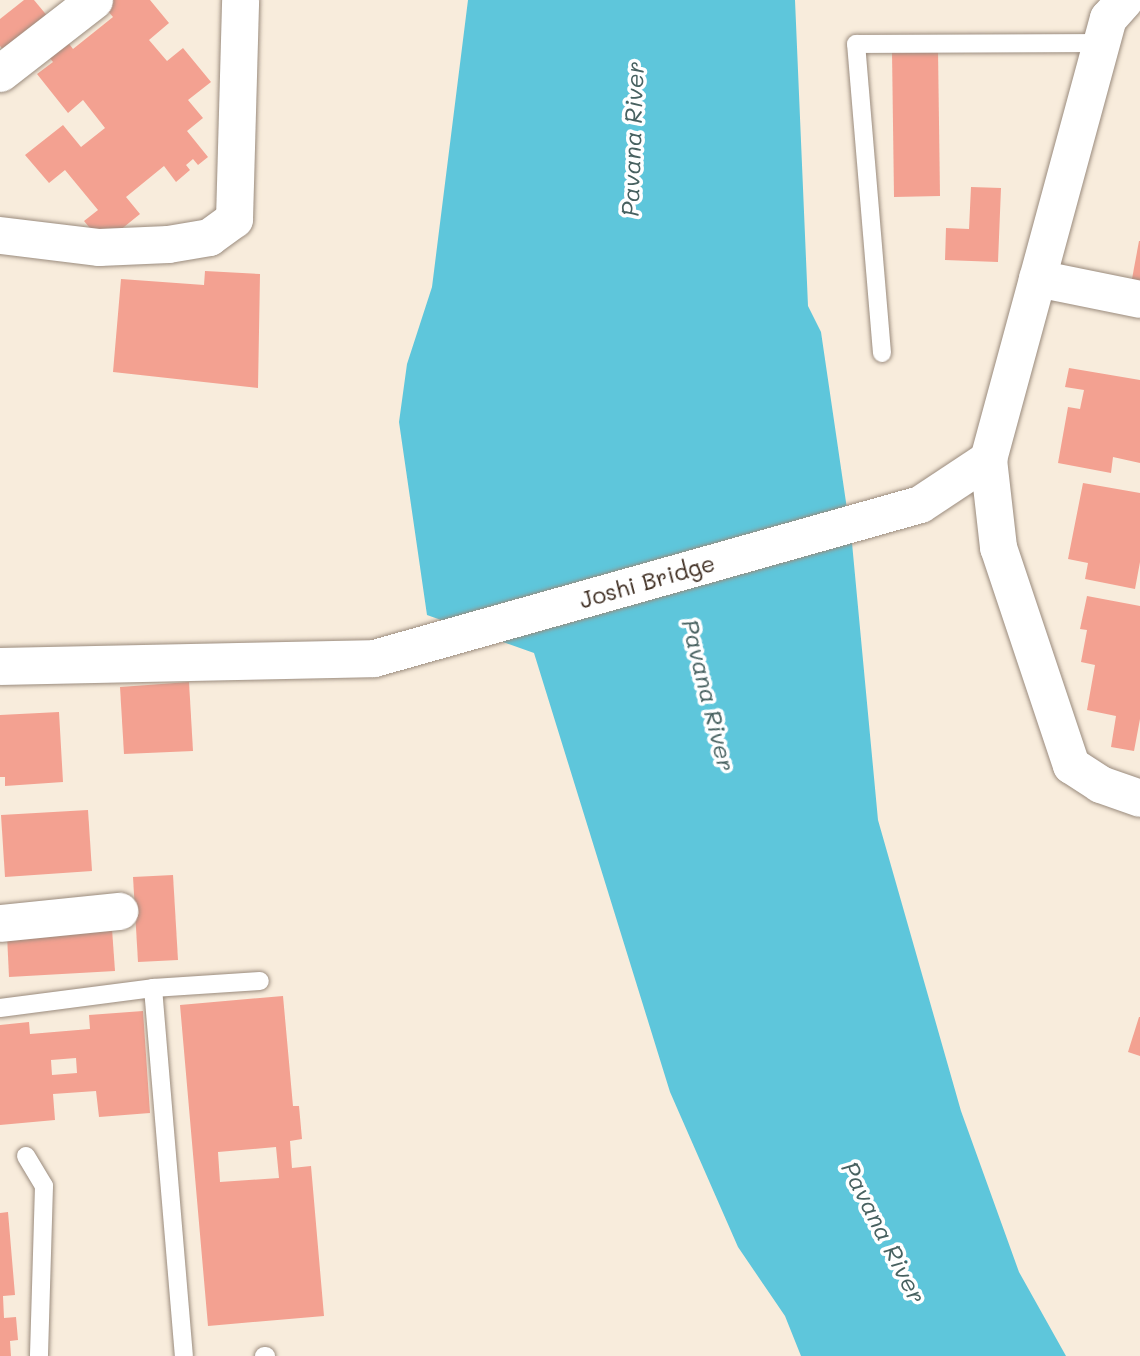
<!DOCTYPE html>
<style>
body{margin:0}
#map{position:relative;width:1140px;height:1356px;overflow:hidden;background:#f8ecdc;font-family:Mali,sans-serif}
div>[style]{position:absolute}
.water>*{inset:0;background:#5ec6db}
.building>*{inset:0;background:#f3a191}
.roads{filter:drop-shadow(0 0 2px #9a8b7d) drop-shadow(0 0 2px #9a8b7d)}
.lane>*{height:18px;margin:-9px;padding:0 9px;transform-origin:9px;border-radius:9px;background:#fff}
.street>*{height:37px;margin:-18.5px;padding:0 18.5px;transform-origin:18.5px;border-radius:18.5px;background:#fff}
span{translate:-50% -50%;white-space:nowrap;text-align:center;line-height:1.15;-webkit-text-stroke:7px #fff;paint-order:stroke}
.street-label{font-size:23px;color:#3b2a1e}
.water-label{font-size:24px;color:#476160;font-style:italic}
</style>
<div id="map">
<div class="water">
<i style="clip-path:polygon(468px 0,795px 0,808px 306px,821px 332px,852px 543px,878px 820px,961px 1111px,1019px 1272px,1066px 1356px,801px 1356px,785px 1316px,738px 1247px,670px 1092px,534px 653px,427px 615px,399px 422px,407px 364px,432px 287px)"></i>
</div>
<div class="building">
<i style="clip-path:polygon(24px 0,34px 0,54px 24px,11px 59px,0 46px,0 19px)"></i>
<i style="clip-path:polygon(102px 0,150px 0,169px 23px,149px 40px,167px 61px,183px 48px,211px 82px,188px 100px,203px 118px,187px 131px,208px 157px,198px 165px,193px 159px,186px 165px,190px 170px,176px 182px,164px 166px,126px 197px,140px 214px,103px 244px,84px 221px,98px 210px,65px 170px,49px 183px,25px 155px,63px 125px,81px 147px,105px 128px,83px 100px,68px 113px,37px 74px,53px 62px,45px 52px,64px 37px,73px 49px,113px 17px,100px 2px)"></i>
<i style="clip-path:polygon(938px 50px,940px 196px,894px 197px,892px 52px)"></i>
<i style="clip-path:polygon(971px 187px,1001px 188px,998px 262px,945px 260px,946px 228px,969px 229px)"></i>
<i style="clip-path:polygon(1139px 241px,1140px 241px,1140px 281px,1132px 279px)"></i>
<i style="clip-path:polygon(205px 271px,260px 274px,258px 388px,113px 372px,121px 279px,204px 285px)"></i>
<i style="clip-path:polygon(1069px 368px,1140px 380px,1140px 463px,1113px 457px,1111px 473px,1058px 463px,1068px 407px,1080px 409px,1084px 390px,1065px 387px)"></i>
<i style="clip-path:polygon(1083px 483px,1140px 493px,1140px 562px,1135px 589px,1085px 579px,1088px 563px,1068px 559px)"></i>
<i style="clip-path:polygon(1087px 596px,1140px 606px,1140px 719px,1134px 751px,1111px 747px,1116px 716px,1087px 710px,1095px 665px,1081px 662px,1087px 630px,1080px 629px)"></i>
<i style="clip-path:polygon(189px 682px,193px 751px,124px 754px,120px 687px)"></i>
<i style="clip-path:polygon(59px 712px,63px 782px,5px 786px,5px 777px,0 777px,0 715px)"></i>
<i style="clip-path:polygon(88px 810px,92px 871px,5px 877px,1px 815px)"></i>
<i style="clip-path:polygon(173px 875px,178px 960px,138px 962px,133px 877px)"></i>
<i style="clip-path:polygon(112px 929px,115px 971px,9px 977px,7px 935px)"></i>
<i style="clip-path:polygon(evenodd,283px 996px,293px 1106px,299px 1106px,302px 1139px,290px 1141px,292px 1168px,311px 1166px,324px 1316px,208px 1326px,180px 1005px,283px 996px,276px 1147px,279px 1178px,220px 1182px,218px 1152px,276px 1147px)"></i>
<i style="clip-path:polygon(evenodd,143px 1011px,150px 1113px,99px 1117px,96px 1091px,53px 1094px,55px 1120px,0 1125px,0 1025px,29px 1022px,30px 1034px,90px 1029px,89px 1015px,143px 1011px,76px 1058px,77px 1073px,52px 1075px,51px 1060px,76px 1058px)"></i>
<i style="clip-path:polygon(1139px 1017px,1140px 1017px,1140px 1056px,1128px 1052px)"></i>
<i style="clip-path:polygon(8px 1212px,15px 1295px,3px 1296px,4px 1318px,16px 1317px,18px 1340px,10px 1341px,11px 1356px,0 1356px,0 1213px)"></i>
</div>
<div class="roads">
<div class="lane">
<i style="left:882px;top:353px;width:310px;rotate:-94.8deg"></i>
<i style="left:856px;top:44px;width:245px;rotate:-0.2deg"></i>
<i style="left:153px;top:988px;width:369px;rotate:85.2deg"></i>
<i style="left:0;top:1008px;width:154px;rotate:-7.4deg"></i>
<i style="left:153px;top:988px;width:107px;rotate:-3.7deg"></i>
<i style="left:26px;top:1156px;width:35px;rotate:59deg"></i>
<i style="left:44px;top:1186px;width:170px;rotate:91.7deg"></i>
<i style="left:264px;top:1356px;width:2px"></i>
</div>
<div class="street">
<i style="left:0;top:73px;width:119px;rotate:-37.8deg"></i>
<i style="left:0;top:235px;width:100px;rotate:6.9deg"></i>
<i style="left:99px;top:247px;width:69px;rotate:-2.5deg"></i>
<i style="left:168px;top:244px;width:42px;rotate:-9.7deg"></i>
<i style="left:209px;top:237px;width:31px;rotate:-36deg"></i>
<i style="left:234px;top:219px;width:219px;rotate:-88.4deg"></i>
<i style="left:1037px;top:278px;width:105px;rotate:11.5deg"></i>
<i style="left:988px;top:459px;width:89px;rotate:83.5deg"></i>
<i style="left:998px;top:547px;width:230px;rotate:71.5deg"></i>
<i style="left:1071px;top:765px;width:35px;rotate:33deg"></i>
<i style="left:1100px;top:784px;width:42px;rotate:19.3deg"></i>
<i style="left:0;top:666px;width:374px;rotate:-1.2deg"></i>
<i style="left:374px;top:658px;width:567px;rotate:-15.75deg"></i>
<i style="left:920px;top:504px;width:82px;rotate:-33.5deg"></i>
<i style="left:988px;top:459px;width:457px;rotate:-74.8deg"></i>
<i style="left:1108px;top:18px;width:24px;rotate:-48deg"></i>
<i style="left:0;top:923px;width:120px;rotate:-5.8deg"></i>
</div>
</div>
<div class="street-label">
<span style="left:647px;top:581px;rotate:-16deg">Joshi Bridge</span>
</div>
<div class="water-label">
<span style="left:632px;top:139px;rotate:-88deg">Pavana River</span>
<span style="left:709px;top:695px;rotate:76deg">Pavana River</span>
<span style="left:884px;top:1232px;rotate:63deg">Pavana River</span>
</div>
</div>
